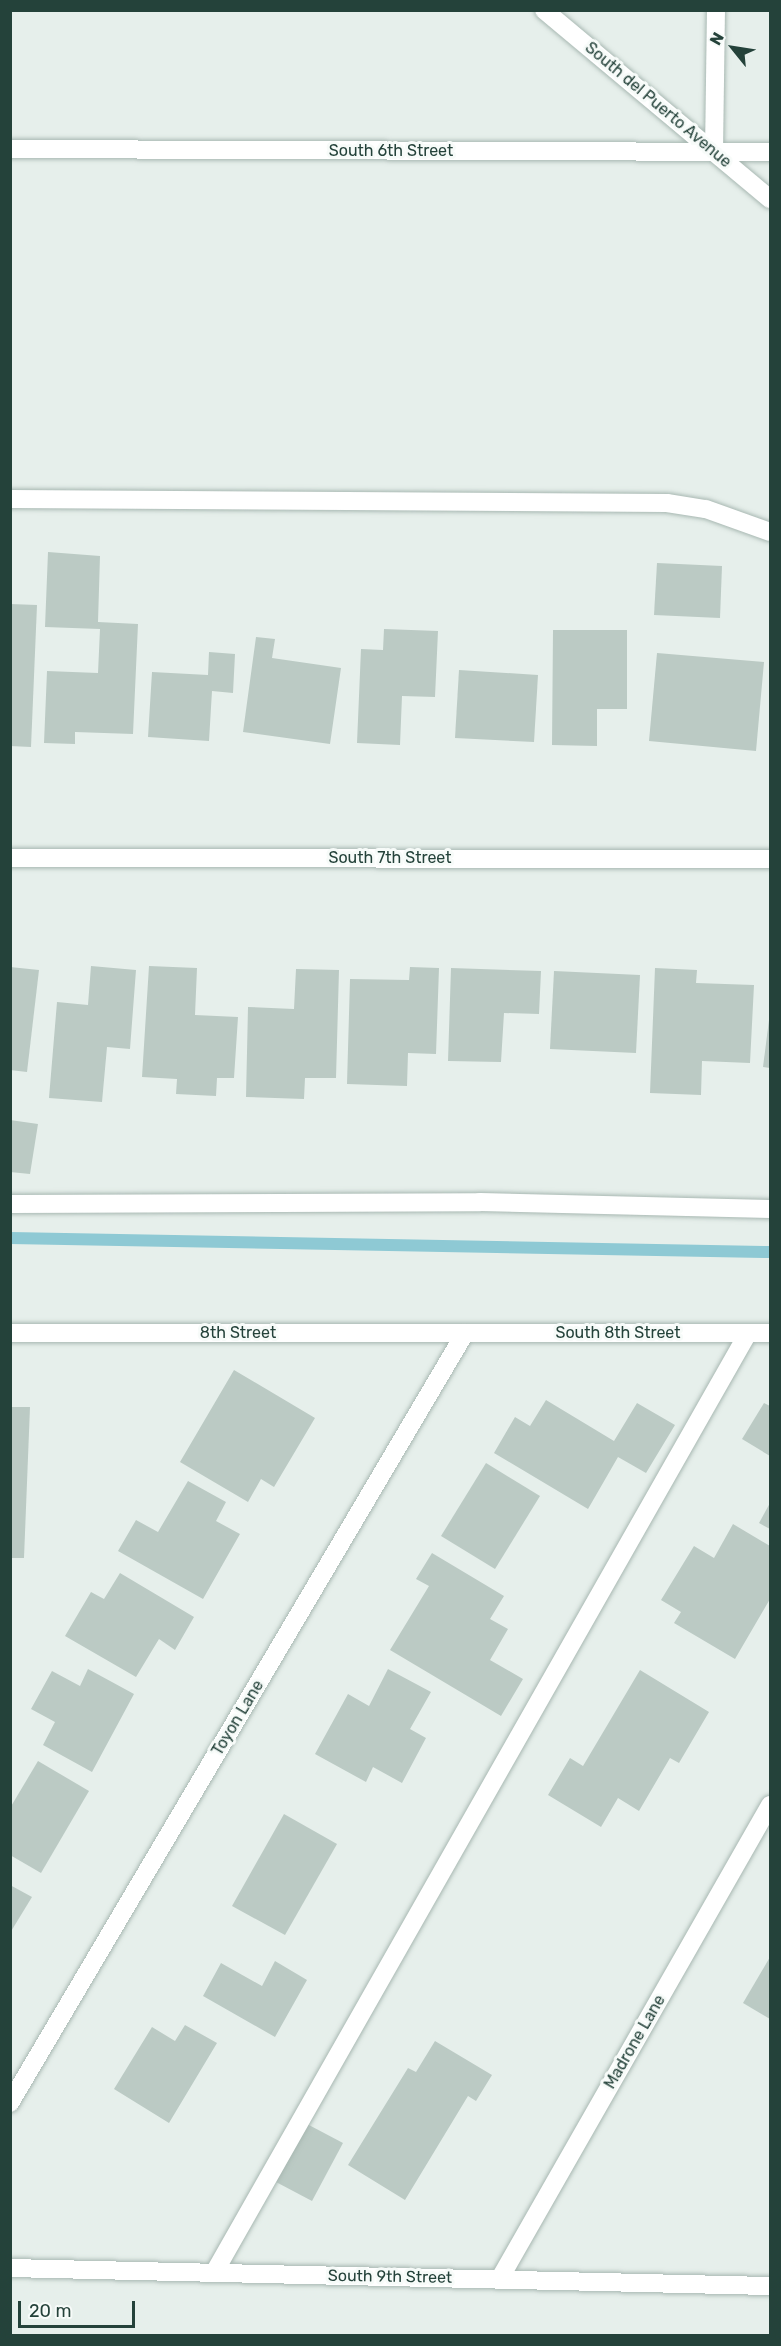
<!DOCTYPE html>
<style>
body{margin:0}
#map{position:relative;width:781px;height:2346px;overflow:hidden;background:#e6efeb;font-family:Rubik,sans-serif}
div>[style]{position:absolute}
.stream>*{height:12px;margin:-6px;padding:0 6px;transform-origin:6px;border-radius:6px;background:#8ec9d4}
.building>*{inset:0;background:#bbcac4}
.roads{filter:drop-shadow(0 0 2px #a8b8b2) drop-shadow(0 0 2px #a8b8b2)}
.minor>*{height:18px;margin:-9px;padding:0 9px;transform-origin:9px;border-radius:9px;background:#fff}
span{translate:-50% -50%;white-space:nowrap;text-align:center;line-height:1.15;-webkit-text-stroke:6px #f7fbf9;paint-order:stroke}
.street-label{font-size:16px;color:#24423a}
.frame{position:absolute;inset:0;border:12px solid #24423a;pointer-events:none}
.north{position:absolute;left:703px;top:18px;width:60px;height:60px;-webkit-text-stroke:4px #f7fbf9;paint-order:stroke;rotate:300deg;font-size:16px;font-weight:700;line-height:24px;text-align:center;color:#24423a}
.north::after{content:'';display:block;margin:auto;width:21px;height:27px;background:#24423a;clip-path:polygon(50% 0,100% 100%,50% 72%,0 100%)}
.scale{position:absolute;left:18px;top:2301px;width:117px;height:27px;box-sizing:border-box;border:3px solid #24423a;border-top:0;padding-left:8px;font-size:18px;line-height:21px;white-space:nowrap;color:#24423a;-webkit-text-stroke:4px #f7fbf9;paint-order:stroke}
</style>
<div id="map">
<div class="stream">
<i style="left:10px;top:1238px;width:760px;rotate:1.06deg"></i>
</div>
<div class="building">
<i style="clip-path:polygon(48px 552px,100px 556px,98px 622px,138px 624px,133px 734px,75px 732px,75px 744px,44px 743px,47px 671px,98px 673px,100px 629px,45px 627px)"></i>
<i style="clip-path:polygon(657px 563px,722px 566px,720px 618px,654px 615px)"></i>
<i style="clip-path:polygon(10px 604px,37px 605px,31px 747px,10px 746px)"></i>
<i style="clip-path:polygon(384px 629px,438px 631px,435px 697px,402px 696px,400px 745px,357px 743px,361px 649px,383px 650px)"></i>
<i style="clip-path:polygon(553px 630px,627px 630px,627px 709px,597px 709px,597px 746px,552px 745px)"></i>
<i style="clip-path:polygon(256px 637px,275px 639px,272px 658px,341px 668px,330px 744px,243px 732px)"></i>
<i style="clip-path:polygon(209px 652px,235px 654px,233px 693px,212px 691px,209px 741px,148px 737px,152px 672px,208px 675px)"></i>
<i style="clip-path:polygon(657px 653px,764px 662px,756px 751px,649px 741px)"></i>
<i style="clip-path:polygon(459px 670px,538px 675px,534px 742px,455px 738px)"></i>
<i style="clip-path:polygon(91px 966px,136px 970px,130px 1049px,107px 1047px,102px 1102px,49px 1098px,57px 1002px,88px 1005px)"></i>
<i style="clip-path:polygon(149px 966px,197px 968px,195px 1015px,238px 1017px,234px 1078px,217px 1078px,216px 1096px,176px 1094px,177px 1079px,142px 1077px)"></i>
<i style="clip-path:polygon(10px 967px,39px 970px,27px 1072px,10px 1070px)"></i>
<i style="clip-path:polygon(410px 967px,439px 968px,436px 1054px,408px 1053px,407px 1086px,347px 1084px,350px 979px,409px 980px)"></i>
<i style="clip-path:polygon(451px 968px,541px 971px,539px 1014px,504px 1013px,501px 1062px,448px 1061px)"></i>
<i style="clip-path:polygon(655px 968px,697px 970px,696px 983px,754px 985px,750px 1063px,702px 1061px,701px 1095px,650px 1093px)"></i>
<i style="clip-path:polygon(296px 969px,339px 970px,336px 1078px,305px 1078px,304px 1099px,246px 1097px,248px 1007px,294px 1009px)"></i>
<i style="clip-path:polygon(554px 971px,640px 975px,636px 1053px,550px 1049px)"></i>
<i style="clip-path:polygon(769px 1020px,770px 1021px,770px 1068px,763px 1067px)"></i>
<i style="clip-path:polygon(10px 1120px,38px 1124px,30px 1174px,10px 1172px)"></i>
<i style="clip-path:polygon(234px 1370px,315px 1418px,274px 1487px,261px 1479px,248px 1502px,180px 1462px)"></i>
<i style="clip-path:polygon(546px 1400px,614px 1441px,637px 1403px,675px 1425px,646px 1473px,618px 1457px,588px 1509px,494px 1453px,515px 1417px,530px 1426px)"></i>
<i style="clip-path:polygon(764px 1403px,770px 1406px,770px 1456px,742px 1439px)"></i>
<i style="clip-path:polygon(10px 1407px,30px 1407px,24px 1558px,10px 1558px)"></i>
<i style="clip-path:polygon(486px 1463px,540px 1496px,495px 1569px,441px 1536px)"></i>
<i style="clip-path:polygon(188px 1481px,226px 1502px,216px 1521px,240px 1534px,203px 1599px,118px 1551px,136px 1520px,158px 1532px)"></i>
<i style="clip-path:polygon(770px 1503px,770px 1529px,759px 1523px)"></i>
<i style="clip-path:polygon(733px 1524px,770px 1546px,770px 1599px,735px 1659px,674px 1623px,681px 1612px,661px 1600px,694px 1546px,714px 1558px)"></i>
<i style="clip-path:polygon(432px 1553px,504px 1596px,490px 1619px,508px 1629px,490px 1660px,523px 1679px,501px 1716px,390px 1650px,429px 1586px,416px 1579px)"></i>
<i style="clip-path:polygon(120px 1573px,194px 1617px,175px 1650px,159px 1639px,136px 1677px,65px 1636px,91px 1592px,104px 1599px)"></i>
<i style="clip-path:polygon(88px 1669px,134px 1694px,92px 1772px,43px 1745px,55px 1722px,31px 1709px,52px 1671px,80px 1686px)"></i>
<i style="clip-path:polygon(388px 1669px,431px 1692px,410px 1729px,426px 1738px,402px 1783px,373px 1767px,366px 1782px,315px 1754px,348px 1694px,369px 1706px)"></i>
<i style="clip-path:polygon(640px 1670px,709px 1712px,679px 1763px,670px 1758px,639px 1811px,618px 1798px,601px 1827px,548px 1795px,570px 1758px,583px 1766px)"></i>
<i style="clip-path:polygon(38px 1761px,89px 1791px,41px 1873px,10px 1855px,10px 1808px)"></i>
<i style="clip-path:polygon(284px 1814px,337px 1844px,285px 1935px,232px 1906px)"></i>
<i style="clip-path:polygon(10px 1885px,32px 1897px,10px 1933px)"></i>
<i style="clip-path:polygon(770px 1957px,770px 2019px,743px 2003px)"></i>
<i style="clip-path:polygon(275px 1961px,307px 1980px,275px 2037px,203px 1996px,221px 1963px,262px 1986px)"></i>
<i style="clip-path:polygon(185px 2025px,217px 2043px,169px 2123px,114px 2089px,152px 2027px,175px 2041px)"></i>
<i style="clip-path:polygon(435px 2041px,492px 2075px,476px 2101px,468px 2096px,405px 2200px,348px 2165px,408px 2068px,416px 2072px)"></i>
<i style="clip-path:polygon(307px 2124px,343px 2143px,312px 2201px,276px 2182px)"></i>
</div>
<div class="roads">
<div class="minor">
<i style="left:544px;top:10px;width:295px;rotate:39.9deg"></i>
<i style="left:10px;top:149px;width:760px;rotate:0.23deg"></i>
<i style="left:714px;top:152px;width:142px;rotate:-89.2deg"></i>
<i style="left:10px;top:499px;width:657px;rotate:0.35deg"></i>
<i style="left:667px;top:503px;width:39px;rotate:9deg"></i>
<i style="left:706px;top:509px;width:68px;rotate:19.8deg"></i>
<i style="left:10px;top:858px;width:760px;rotate:0.08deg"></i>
<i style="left:10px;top:1204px;width:470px;rotate:-0.2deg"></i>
<i style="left:480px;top:1202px;width:290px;rotate:1.4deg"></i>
<i style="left:10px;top:1333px;width:760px"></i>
<i style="left:10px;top:2103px;width:894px;rotate:-59.42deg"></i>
<i style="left:10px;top:2268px;width:760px;rotate:1.36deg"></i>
<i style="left:214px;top:2273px;width:1081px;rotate:-60.4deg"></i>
<i style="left:499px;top:2280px;width:547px;rotate:-60.29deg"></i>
</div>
</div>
<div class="street-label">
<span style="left:658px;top:105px;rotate:40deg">South del Puerto Avenue</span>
<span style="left:391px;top:151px">South 6th Street</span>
<span style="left:390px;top:858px">South 7th Street</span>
<span style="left:238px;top:1333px">8th Street</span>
<span style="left:618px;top:1333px">South 8th Street</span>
<span style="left:238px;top:1718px;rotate:-59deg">Toyon Lane</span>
<span style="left:635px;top:2042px;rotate:-60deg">Madrone Lane</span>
<span style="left:390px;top:2277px;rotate:1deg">South 9th Street</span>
</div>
<div class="frame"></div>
<div class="north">N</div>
<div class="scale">20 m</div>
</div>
